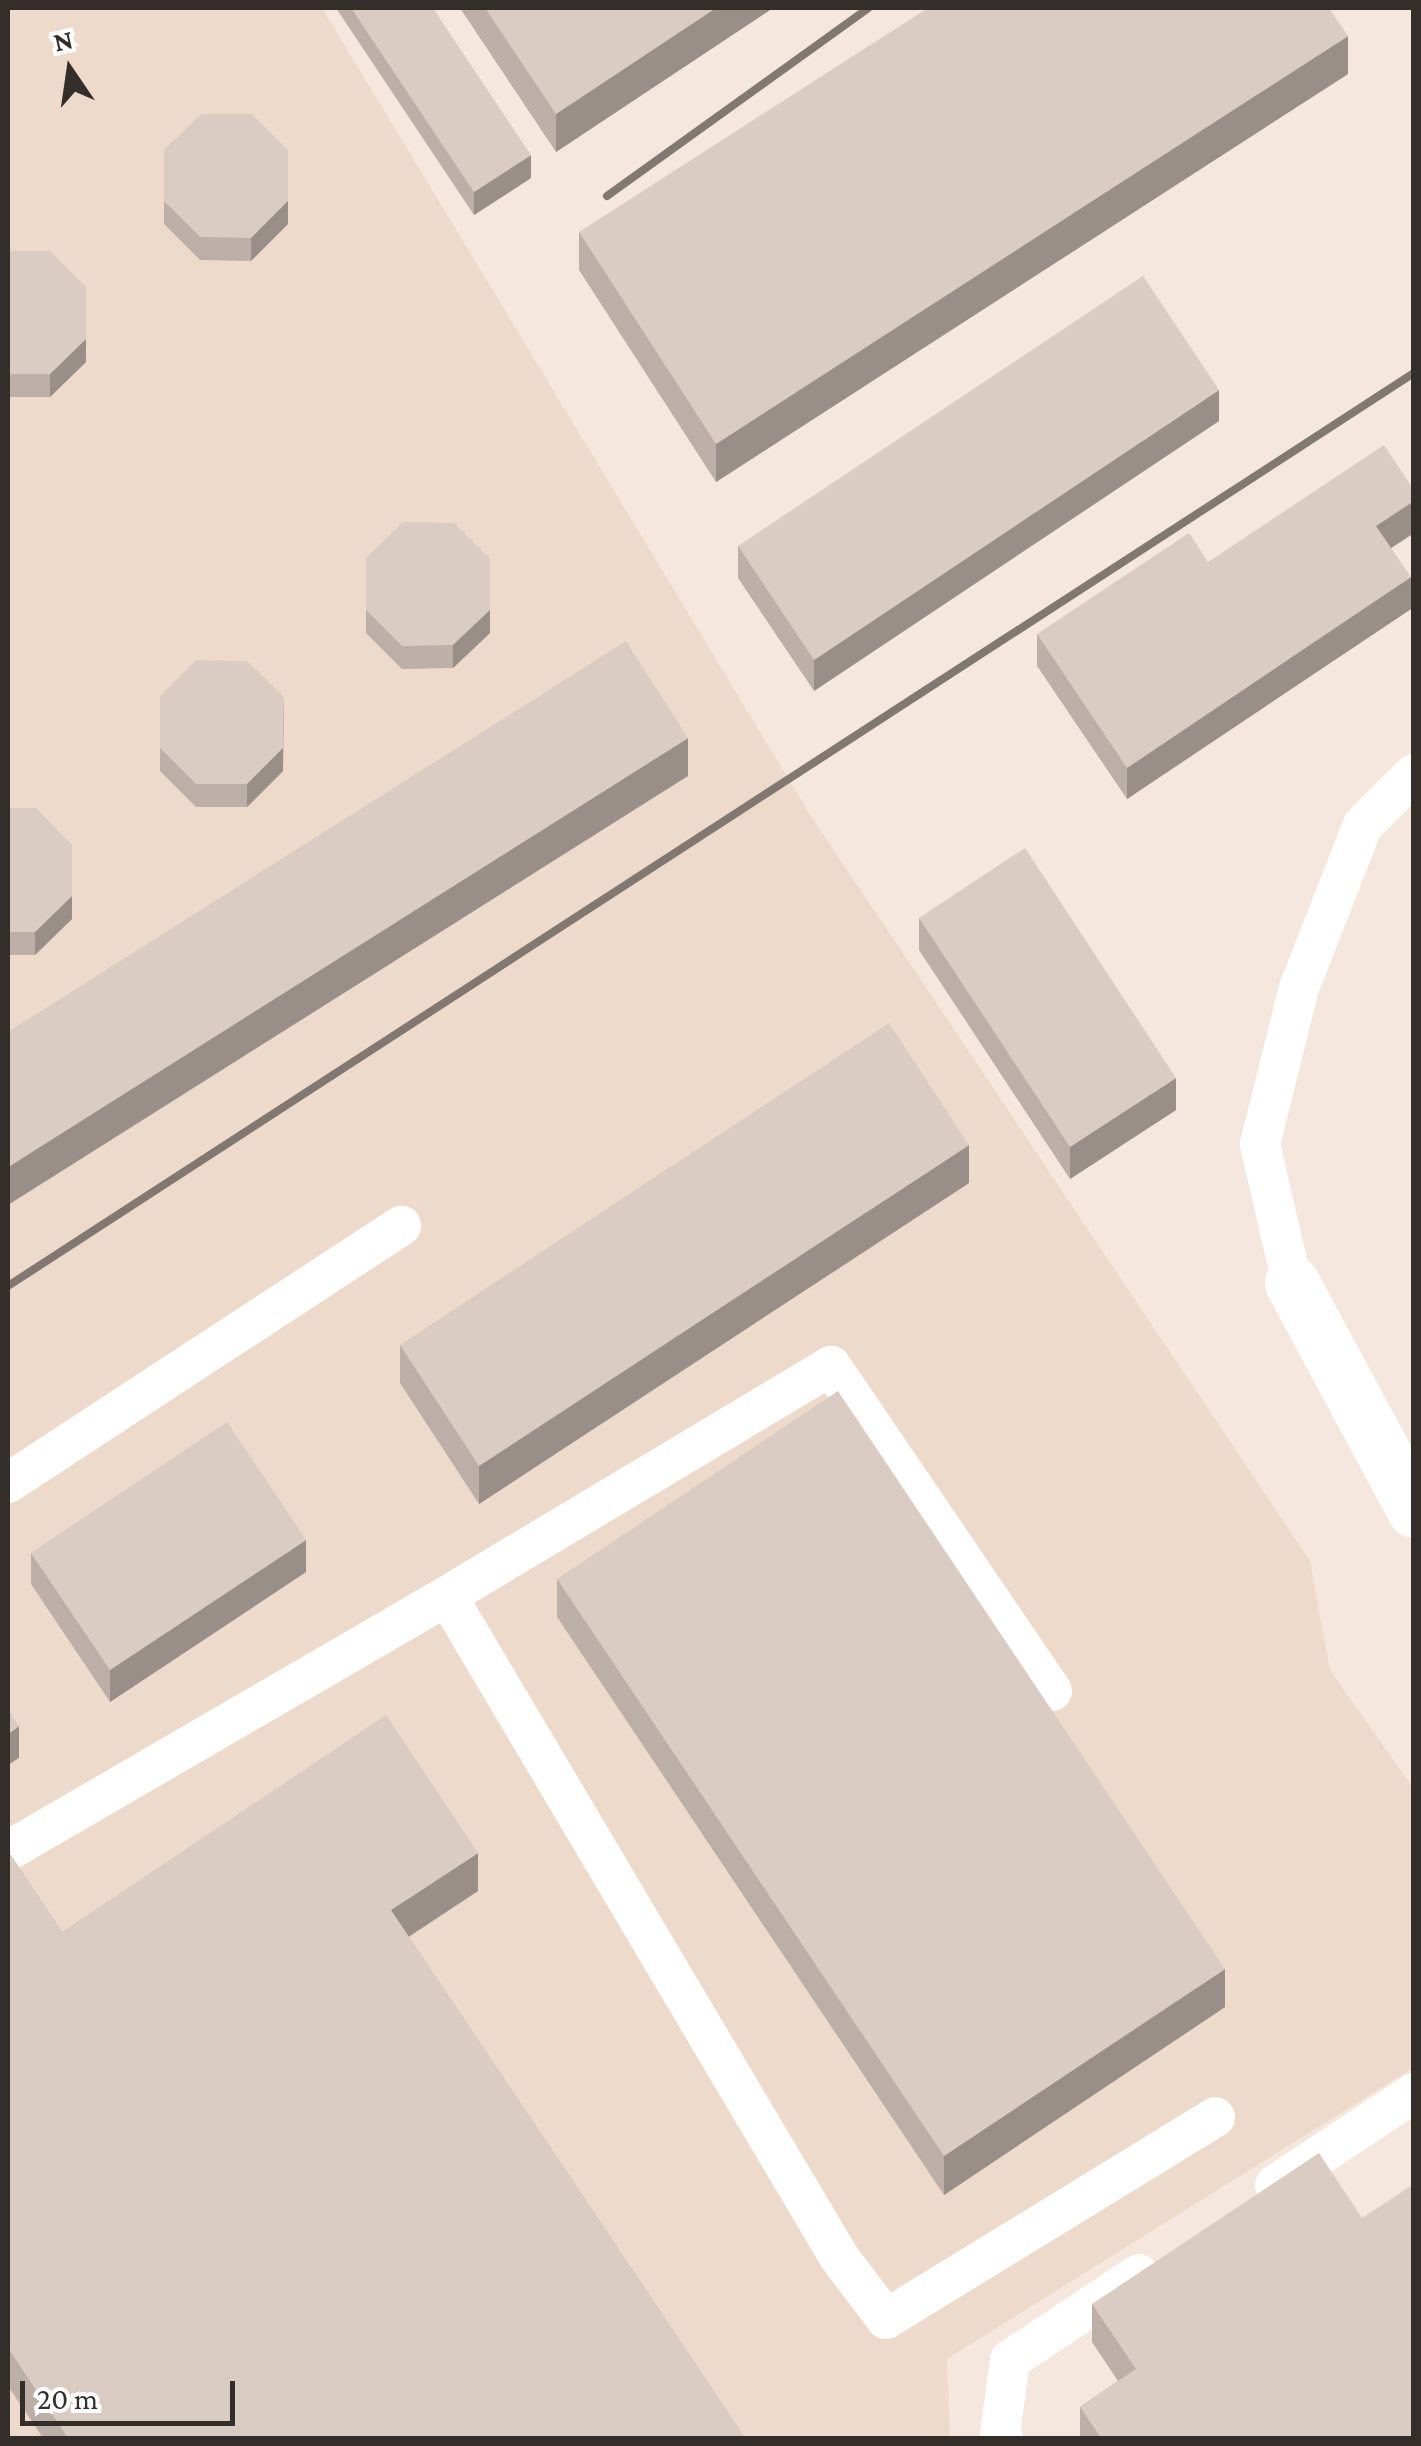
<!DOCTYPE html>
<style>
body{margin:0}
#map{position:relative;width:1421px;height:2446px;overflow:hidden;background:#f5e7dd;font-family:"Crimson Pro",serif}
div>[style]{position:absolute}
.built>*{inset:0;background:#eedacb}
.lane>*{height:40px;margin:-20px;padding:0 20px;transform-origin:20px;border-radius:20px;background:#fff}
.street>*{height:55px;margin:-27.5px;padding:0 27.5px;transform-origin:27.5px;border-radius:27.5px;background:#fff}
.rail>*{height:8px;margin:-4px;padding:0 4px;transform-origin:4px;border-radius:4px;background:#817872}
.wall>*{inset:0;background:#bbafa7}
.shaded-wall>*{inset:0;background:#998f88}
.building>*{inset:0;background:#daccc2}
span{translate:-50% -50%;white-space:nowrap;text-align:center;line-height:1.15;-webkit-text-stroke:8px #fff;paint-order:stroke}
.frame{position:absolute;inset:0;border:10px solid #332e2a;pointer-events:none}
.north{position:absolute;left:20px;top:20px;width:100px;height:100px;-webkit-text-stroke:8px #fff;paint-order:stroke;rotate:347deg;font-size:28px;font-weight:700;line-height:40px;text-align:center;color:#332e2a}
.north::after{content:'';display:block;margin:auto;width:35px;height:45px;background:#332e2a;clip-path:polygon(50% 0,100% 100%,50% 72%,0 100%)}
.scale{position:absolute;left:20px;top:2381px;width:215px;height:45px;box-sizing:border-box;border:5px solid #332e2a;border-top:0;padding-left:12px;font-size:30px;line-height:35px;white-space:nowrap;color:#332e2a;-webkit-text-stroke:8px #fff;paint-order:stroke}
</style>
<div id="map">
<div class="built">
<i style="clip-path:polygon(8px 8px,322px 8px,809px 813px,1310px 1561px,1330px 1670px,1413px 1788px,1413px 2068px,947px 2359px,950px 2438px,8px 2438px)"></i>
</div>
<div class="lane">
<i style="left:1292px;top:1283px;width:143px;rotate:-103deg"></i>
<i style="left:1260px;top:1144px;width:161px;rotate:-76deg"></i>
<i style="left:1299px;top:988px;width:175px;rotate:-68.6deg"></i>
<i style="left:1363px;top:825px;width:72px;rotate:-45deg"></i>
<i style="left:8px;top:1483px;width:470px;rotate:-33.2deg"></i>
<i style="left:1052px;top:1691px;width:393px;rotate:-124.2deg"></i>
<i style="left:831px;top:1366px;width:448px;rotate:149.1deg"></i>
<i style="left:447px;top:1596px;width:768px;rotate:59.33deg"></i>
<i style="left:839px;top:2257px;width:78px;rotate:52.8deg"></i>
<i style="left:886px;top:2319px;width:386px;rotate:-31.5deg"></i>
<i style="left:8px;top:1851px;width:508px;rotate:-30.15deg"></i>
<i style="left:1275px;top:2185px;width:167px;rotate:-33.5deg"></i>
<i style="left:1003px;top:2438px;width:5px;rotate:-127deg"></i>
<i style="left:1000px;top:2434px;width:75px;rotate:-82.3deg"></i>
<i style="left:1010px;top:2360px;width:155px;rotate:-33.7deg"></i>
</div>
<div class="street">
<i style="left:1292px;top:1283px;width:258px;rotate:61.7deg"></i>
</div>
<div class="rail">
<i style="left:607px;top:196px;width:322px;rotate:-35.7deg"></i>
<i style="left:8px;top:1286px;width:1676px;rotate:-33deg"></i>
</div>
<div class="wall">
<i style="clip-path:polygon(336px 8px,433px 8px,531px 178px,474px 215px)"></i>
<i style="clip-path:polygon(460px 8px,773px 8px,556px 152px)"></i>
<i style="clip-path:polygon(1348px 74px,716px 482px,579px 270px,579px 232px)"></i>
<i style="clip-path:polygon(164px 150px,288px 224px,251px 261px,200px 260px,164px 224px)"></i>
<i style="clip-path:polygon(8px 251px,86px 287px,86px 362px,50px 397px,8px 397px)"></i>
<i style="clip-path:polygon(1219px 421px,814px 691px,738px 578px,738px 546px)"></i>
<i style="clip-path:polygon(1414px 490px,1414px 533px,1391px 548px,1411px 609px,1127px 799px,1037px 666px,1037px 634px,1208px 562px)"></i>
<i style="clip-path:polygon(366px 558px,490px 633px,453px 668px,402px 669px,366px 633px)"></i>
<i style="clip-path:polygon(160px 696px,283px 771px,247px 807px,196px 807px,160px 771px)"></i>
<i style="clip-path:polygon(8px 808px,72px 845px,72px 919px,35px 955px,8px 955px)"></i>
<i style="clip-path:polygon(919px 918px,1176px 1110px,1070px 1179px,919px 950px)"></i>
<i style="clip-path:polygon(969px 1183px,479px 1504px,400px 1383px,400px 1345px)"></i>
<i style="clip-path:polygon(31px 1553px,306px 1572px,110px 1702px,31px 1584px)"></i>
<i style="clip-path:polygon(557px 1579px,1225px 2007px,944px 2195px,557px 1617px)"></i>
<i style="clip-path:polygon(8px 1851px,62px 1932px,478px 1891px,409px 1937px,745px 2438px,43px 2438px,8px 2386px)"></i>
<i style="clip-path:polygon(1362px 2218px,1414px 2438px,1080px 2438px,1080px 2407px,1118px 2381px,1092px 2342px,1092px 2304px)"></i>
</div>
<div class="shaded-wall">
<i style="clip-path:polygon(716px 8px,773px 8px,556px 152px,556px 114px)"></i>
<i style="clip-path:polygon(1348px 36px,1348px 74px,716px 482px,716px 444px)"></i>
<i style="clip-path:polygon(288px 150px,288px 224px,251px 261px,251px 238px)"></i>
<i style="clip-path:polygon(531px 155px,531px 178px,474px 215px,474px 192px)"></i>
<i style="clip-path:polygon(86px 339px,86px 362px,50px 397px,50px 374px)"></i>
<i style="clip-path:polygon(1219px 390px,1219px 421px,814px 691px,814px 660px)"></i>
<i style="clip-path:polygon(1414px 501px,1414px 533px,1376px 558px,1376px 526px)"></i>
<i style="clip-path:polygon(490px 559px,490px 633px,453px 668px,453px 645px)"></i>
<i style="clip-path:polygon(1411px 577px,1411px 609px,1127px 799px,1127px 768px)"></i>
<i style="clip-path:polygon(284px 697px,283px 771px,247px 807px,247px 784px)"></i>
<i style="clip-path:polygon(688px 738px,688px 776px,8px 1205px,8px 1167px)"></i>
<i style="clip-path:polygon(72px 896px,72px 919px,35px 955px,35px 932px)"></i>
<i style="clip-path:polygon(1176px 1078px,1176px 1110px,1070px 1179px,1070px 1147px)"></i>
<i style="clip-path:polygon(969px 1145px,969px 1183px,479px 1504px,479px 1466px)"></i>
<i style="clip-path:polygon(306px 1540px,306px 1572px,110px 1702px,110px 1670px)"></i>
<i style="clip-path:polygon(19px 1726px,19px 1758px,8px 1765px,8px 1734px)"></i>
<i style="clip-path:polygon(478px 1853px,478px 1891px,391px 1948px,391px 1910px)"></i>
<i style="clip-path:polygon(1225px 1969px,1225px 2007px,944px 2195px,944px 2156px)"></i>
</div>
<div class="building">
<i style="clip-path:polygon(351px 8px,433px 8px,531px 155px,474px 192px)"></i>
<i style="clip-path:polygon(485px 8px,716px 8px,556px 114px)"></i>
<i style="clip-path:polygon(928px 8px,1329px 8px,1348px 36px,716px 444px,579px 232px)"></i>
<i style="clip-path:polygon(201px 114px,252px 114px,288px 150px,288px 201px,251px 238px,200px 237px,164px 201px,164px 150px)"></i>
<i style="clip-path:polygon(8px 251px,50px 251px,86px 287px,86px 339px,50px 374px,8px 374px)"></i>
<i style="clip-path:polygon(1143px 276px,1219px 390px,814px 660px,738px 546px)"></i>
<i style="clip-path:polygon(1384px 445px,1414px 490px,1414px 501px,1376px 526px,1411px 577px,1127px 768px,1037px 634px,1189px 533px,1208px 562px)"></i>
<i style="clip-path:polygon(403px 522px,454px 523px,490px 559px,490px 610px,453px 645px,402px 646px,366px 610px,366px 558px)"></i>
<i style="clip-path:polygon(626px 641px,688px 738px,8px 1167px,8px 1032px)"></i>
<i style="clip-path:polygon(196px 660px,247px 661px,284px 697px,283px 748px,247px 784px,196px 784px,160px 748px,160px 696px)"></i>
<i style="clip-path:polygon(8px 808px,36px 808px,72px 845px,72px 896px,35px 932px,8px 932px)"></i>
<i style="clip-path:polygon(1025px 848px,1176px 1078px,1070px 1147px,919px 918px)"></i>
<i style="clip-path:polygon(889px 1023px,969px 1145px,479px 1466px,400px 1345px)"></i>
<i style="clip-path:polygon(838px 1391px,1225px 1969px,944px 2156px,557px 1579px)"></i>
<i style="clip-path:polygon(227px 1422px,306px 1540px,110px 1670px,31px 1553px)"></i>
<i style="clip-path:polygon(8px 1709px,19px 1726px,8px 1734px)"></i>
<i style="clip-path:polygon(386px 1715px,478px 1853px,391px 1910px,745px 2438px,68px 2438px,8px 2348px,8px 1851px,62px 1932px)"></i>
<i style="clip-path:polygon(1319px 2153px,1362px 2218px,1414px 2184px,1414px 2438px,1101px 2438px,1080px 2407px,1136px 2369px,1092px 2304px)"></i>
</div>
<div class="frame"></div>
<div class="north">N</div>
<div class="scale">20 m</div>
</div>
